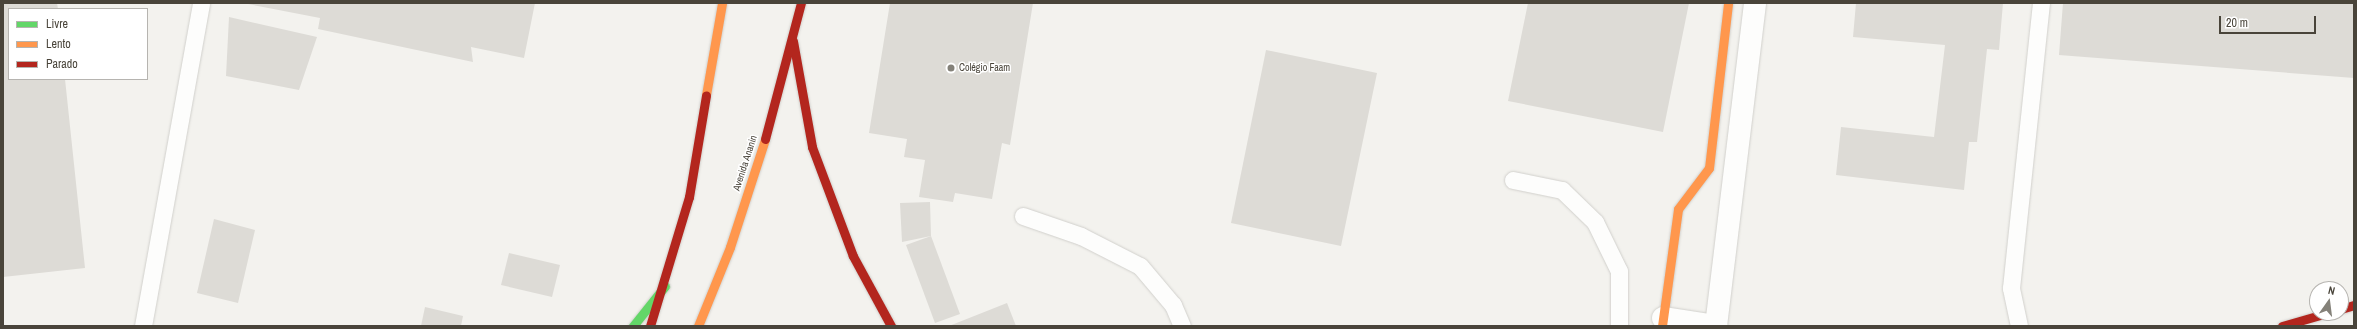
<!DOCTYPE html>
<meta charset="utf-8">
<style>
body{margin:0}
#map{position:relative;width:2357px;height:329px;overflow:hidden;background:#f3f2ee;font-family:"Archivo Narrow",sans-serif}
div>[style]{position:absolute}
.building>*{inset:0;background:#dddbd6}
.roads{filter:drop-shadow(0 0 1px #d1d0cc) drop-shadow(0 0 1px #d1d0cc)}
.lane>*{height:17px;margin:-8.5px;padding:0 8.5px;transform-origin:8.5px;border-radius:8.5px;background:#fdfdfc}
.street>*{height:22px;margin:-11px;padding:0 11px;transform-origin:11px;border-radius:11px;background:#fdfdfc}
.fast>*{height:9px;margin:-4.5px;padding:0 4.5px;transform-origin:4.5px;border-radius:4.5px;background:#63d668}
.slow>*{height:9px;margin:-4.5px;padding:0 4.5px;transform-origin:4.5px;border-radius:4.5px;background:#ff974d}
.jam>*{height:9px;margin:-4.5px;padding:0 4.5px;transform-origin:4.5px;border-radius:4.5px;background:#b3261e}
.dots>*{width:11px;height:11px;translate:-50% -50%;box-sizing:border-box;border:2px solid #fff;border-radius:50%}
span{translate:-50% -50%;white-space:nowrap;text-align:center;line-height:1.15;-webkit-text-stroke:3px #fff;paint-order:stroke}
.poi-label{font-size:10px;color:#49443a}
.left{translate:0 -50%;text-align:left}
.street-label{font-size:10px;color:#49443a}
.frame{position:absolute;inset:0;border:4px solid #49443a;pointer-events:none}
.legend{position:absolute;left:8px;top:8px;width:140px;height:72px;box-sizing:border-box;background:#fff;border:1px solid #b6b4b0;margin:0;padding:5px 7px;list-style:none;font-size:12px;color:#49443a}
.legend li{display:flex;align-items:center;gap:8px;height:20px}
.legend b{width:20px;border:1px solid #b6b4b0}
.north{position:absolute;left:2309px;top:281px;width:40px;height:40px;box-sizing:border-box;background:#fff;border:1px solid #b6b4b0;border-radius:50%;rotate:14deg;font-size:11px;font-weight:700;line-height:16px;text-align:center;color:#49443a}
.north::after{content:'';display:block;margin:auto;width:14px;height:18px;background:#848179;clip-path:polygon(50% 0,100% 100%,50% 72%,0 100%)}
.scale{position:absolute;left:2219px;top:16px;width:97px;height:18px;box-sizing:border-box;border:2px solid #49443a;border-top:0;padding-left:5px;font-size:12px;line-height:14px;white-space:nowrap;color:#49443a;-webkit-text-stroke:3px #fff;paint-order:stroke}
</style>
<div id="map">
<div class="building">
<i style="clip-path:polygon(3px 3px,57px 3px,58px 9px,9px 9px,9px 79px,65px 79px,85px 268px,3px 277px)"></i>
<i style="clip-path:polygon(243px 3px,535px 3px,524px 58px,471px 47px,473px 62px,318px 29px,320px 18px)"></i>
<i style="clip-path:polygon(890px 3px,1033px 3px,1010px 145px,1002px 143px,992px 199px,955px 193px,953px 202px,919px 197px,925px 160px,904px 157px,907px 139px,869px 133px)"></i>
<i style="clip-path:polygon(1528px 3px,1689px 3px,1663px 132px,1508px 101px)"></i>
<i style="clip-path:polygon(1856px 3px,2003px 3px,1999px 50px,1987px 49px,1977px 142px,1969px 142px,1964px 190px,1836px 175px,1841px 127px,1934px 137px,1945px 45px,1853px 37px)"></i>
<i style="clip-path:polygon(2063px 3px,2354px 3px,2354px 78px,2059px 55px)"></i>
<i style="clip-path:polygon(229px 17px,317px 37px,299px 90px,226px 76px)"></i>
<i style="clip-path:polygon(1266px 50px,1377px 73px,1341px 246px,1231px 223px)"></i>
<i style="clip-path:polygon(930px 202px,931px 236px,902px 242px,900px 203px)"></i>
<i style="clip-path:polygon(214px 219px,255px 230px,238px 303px,197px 293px)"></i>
<i style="clip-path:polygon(931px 236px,960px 314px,935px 323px,906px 245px)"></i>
<i style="clip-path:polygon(509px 253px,560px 265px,552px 297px,501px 285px)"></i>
<i style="clip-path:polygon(1007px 303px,1016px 326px,949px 326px)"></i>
<i style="clip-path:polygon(425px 307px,463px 316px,461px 326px,421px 326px)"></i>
</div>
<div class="roads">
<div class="lane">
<i style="left:1513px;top:180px;width:50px;rotate:11.5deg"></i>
<i style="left:1562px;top:190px;width:46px;rotate:44.1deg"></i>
<i style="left:1595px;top:222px;width:55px;rotate:63.9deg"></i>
<i style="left:1619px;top:271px;width:55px;rotate:90deg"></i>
<i style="left:1023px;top:216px;width:61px;rotate:19deg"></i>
<i style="left:1081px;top:236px;width:66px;rotate:27deg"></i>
<i style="left:1140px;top:266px;width:51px;rotate:49.8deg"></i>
<i style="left:1173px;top:305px;width:23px;rotate:67deg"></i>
<i style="left:143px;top:326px;width:328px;rotate:-79.8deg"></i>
<i style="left:2019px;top:326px;width:39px;rotate:-102deg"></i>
<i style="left:2011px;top:288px;width:287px;rotate:-84deg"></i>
</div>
<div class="street">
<i style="left:1663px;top:318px;width:54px;rotate:8.6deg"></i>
<i style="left:1716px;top:326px;width:325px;rotate:-83.1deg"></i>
</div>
<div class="fast">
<i style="left:633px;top:326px;width:51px;rotate:-51.3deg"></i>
</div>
<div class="slow">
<i style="left:706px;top:95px;width:93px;rotate:-80.1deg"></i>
<i style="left:698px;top:326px;width:85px;rotate:-67.9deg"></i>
<i style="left:730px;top:247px;width:114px;rotate:-72deg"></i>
<i style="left:1662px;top:326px;width:118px;rotate:-82.2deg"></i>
<i style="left:1678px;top:209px;width:51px;rotate:-52.9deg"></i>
<i style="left:1709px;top:168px;width:166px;rotate:-83.4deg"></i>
</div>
<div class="jam">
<i style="left:793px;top:41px;width:108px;rotate:79.8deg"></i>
<i style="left:812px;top:147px;width:116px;rotate:69.4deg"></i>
<i style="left:853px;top:256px;width:80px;rotate:61.5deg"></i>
<i style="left:765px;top:139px;width:141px;rotate:-75.2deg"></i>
<i style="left:2341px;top:309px;width:14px;rotate:-17deg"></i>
<i style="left:650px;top:326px;width:135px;rotate:-73.2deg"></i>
<i style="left:689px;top:197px;width:103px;rotate:-80.5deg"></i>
<i style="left:2282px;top:326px;width:47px;rotate:-16.1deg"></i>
</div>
</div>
<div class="dots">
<i style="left:951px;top:68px;background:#848179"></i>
</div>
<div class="poi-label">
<span class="left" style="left:959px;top:68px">Colégio Faam</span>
</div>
<div class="street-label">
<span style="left:745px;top:163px;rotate:-72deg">Avenida Ananin</span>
</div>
<div class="frame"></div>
<ul class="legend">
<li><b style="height:5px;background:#63d668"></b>Livre</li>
<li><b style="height:5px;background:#ff974d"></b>Lento</li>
<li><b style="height:5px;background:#b3261e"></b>Parado</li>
</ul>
<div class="north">N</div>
<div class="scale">20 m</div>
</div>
